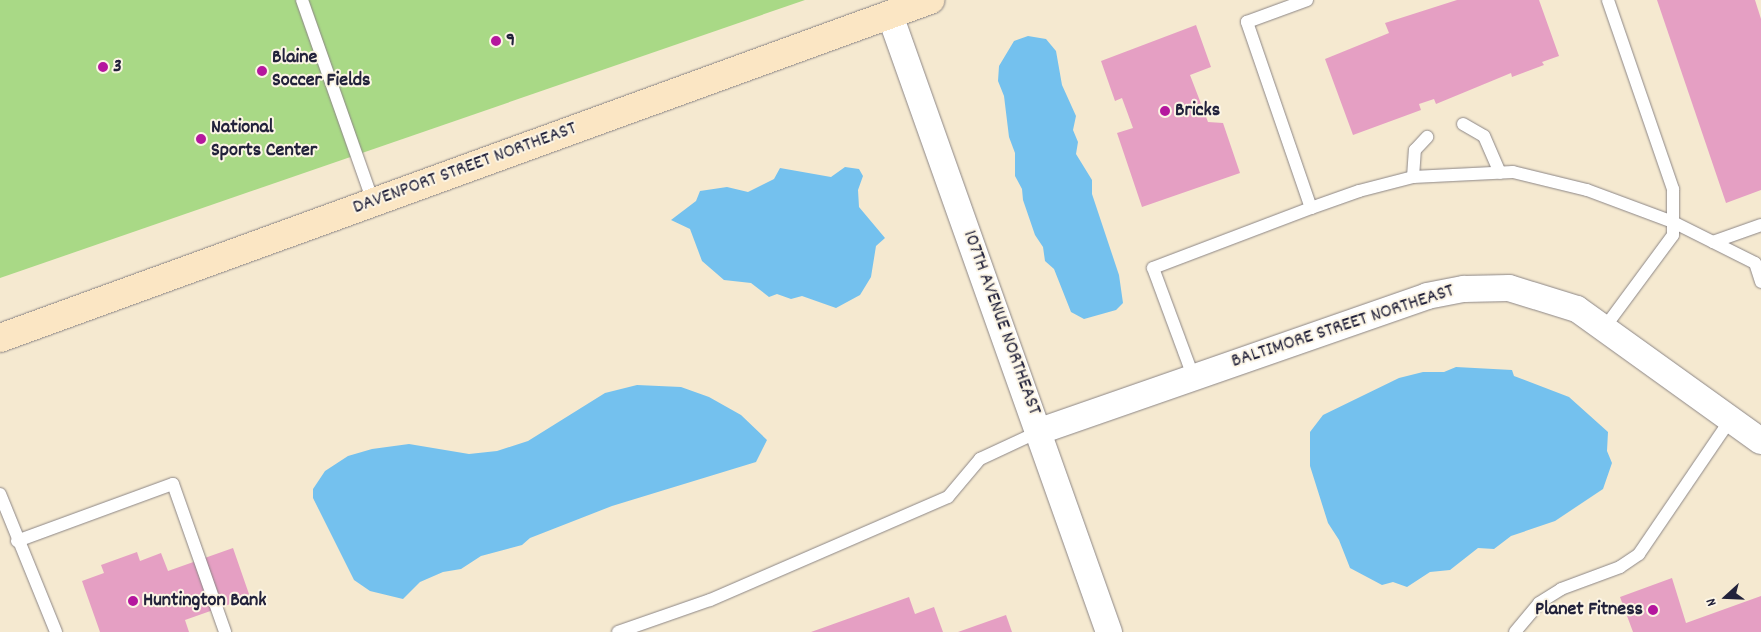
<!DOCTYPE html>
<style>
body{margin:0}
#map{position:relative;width:1761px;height:632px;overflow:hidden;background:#f5e9d0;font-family:Dekko,sans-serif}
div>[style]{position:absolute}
.green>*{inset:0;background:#a9d986}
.water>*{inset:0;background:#74c1ee}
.building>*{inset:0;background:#e59fc3}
.roads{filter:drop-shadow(0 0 1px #8c8686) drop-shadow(0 0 1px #8c8686)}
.lane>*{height:12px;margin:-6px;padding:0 6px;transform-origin:6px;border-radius:6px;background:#fff}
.street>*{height:26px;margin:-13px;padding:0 13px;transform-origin:13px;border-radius:13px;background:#fff}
.secondary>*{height:28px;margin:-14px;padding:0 14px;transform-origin:14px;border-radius:14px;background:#fbe6c4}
.dots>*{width:14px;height:14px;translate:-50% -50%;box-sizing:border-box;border:2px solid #fcf5e5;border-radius:50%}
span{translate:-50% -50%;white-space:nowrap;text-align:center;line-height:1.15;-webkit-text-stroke:4px #fcf5e5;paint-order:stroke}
.poi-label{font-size:20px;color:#22223b;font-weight:700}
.left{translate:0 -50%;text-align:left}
.right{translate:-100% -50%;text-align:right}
.street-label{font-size:20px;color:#22223b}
.north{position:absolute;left:1701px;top:572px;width:50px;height:50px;-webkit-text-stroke:4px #fcf5e5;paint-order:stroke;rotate:250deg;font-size:14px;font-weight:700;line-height:20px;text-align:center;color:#22223b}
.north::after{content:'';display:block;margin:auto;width:18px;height:22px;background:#22223b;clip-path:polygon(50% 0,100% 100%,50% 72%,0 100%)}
</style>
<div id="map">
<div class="green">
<i style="clip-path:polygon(0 0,805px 0,0 278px)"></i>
</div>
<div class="water">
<i style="clip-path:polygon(1028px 36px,1046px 39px,1056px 51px,1062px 85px,1076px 116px,1073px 130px,1078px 142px,1076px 154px,1092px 180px,1092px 194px,1119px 275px,1123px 303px,1116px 310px,1084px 319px,1071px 312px,1054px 269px,1045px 261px,1043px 247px,1035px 235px,1023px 200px,1022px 189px,1015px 176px,1015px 153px,1009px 137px,1004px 96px,998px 81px,999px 66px,1014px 41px)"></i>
<i style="clip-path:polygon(845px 167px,859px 169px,863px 176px,858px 190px,859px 207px,885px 238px,876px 246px,871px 277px,860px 295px,836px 308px,802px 296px,791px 299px,777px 294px,769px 297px,751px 283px,724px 280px,702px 261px,690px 229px,671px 220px,696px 201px,700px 191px,727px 187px,748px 192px,774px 179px,780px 168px,831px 177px)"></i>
<i style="clip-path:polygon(1456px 367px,1512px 370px,1514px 376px,1569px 397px,1608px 432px,1607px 451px,1612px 463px,1603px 489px,1555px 521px,1511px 536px,1494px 549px,1478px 548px,1450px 570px,1430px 572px,1407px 587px,1393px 582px,1382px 585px,1350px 568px,1339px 540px,1328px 523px,1310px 466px,1310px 432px,1323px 415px,1399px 378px,1423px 372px,1444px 372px)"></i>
<i style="clip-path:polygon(637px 385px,681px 387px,709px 397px,741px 415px,767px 440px,756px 462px,612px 506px,530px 538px,522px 545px,481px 556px,461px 569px,443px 572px,420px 582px,403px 599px,370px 591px,354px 580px,313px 498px,313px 489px,325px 471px,348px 456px,372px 449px,409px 444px,469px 454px,497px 451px,528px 441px,605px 393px)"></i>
</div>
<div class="building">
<i style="clip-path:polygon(1457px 0,1539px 0,1559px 56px,1542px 62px,1544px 65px,1512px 77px,1511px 73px,1436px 104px,1434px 99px,1419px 104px,1421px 110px,1353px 135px,1325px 59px,1389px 33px,1385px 23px)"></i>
<i style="clip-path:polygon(1657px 0,1755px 0,1761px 19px,1761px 190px,1726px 203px)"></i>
<i style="clip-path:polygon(1196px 25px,1211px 67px,1190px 75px,1208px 122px,1223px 123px,1240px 173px,1142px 207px,1117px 133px,1133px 128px,1122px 98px,1115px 101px,1101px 61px)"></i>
<i style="clip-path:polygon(233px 548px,250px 597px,185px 620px,189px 632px,100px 632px,82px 581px,104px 573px,101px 565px,137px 552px,140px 561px,161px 553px,168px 571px)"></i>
<i style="clip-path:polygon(1672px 578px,1686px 623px,1761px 596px,1761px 632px,1633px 632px,1620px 597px)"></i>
<i style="clip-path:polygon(909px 597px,915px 614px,934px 607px,943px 632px,811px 632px)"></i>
<i style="clip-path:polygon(1006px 615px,1012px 632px,958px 632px)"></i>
</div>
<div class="roads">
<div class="lane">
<i style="left:302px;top:0;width:214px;rotate:70.6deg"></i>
<i style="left:1463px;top:124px;width:24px;rotate:30deg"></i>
<i style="left:1484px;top:136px;width:40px;rotate:66.6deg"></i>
<i style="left:1413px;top:177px;width:27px;rotate:-86deg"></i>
<i style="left:1415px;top:150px;width:18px;rotate:-47deg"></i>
<i style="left:1311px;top:208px;width:51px;rotate:-19.5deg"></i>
<i style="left:1359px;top:191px;width:56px;rotate:-14.5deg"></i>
<i style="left:1413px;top:177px;width:100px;rotate:-2.9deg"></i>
<i style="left:1513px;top:172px;width:76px;rotate:13.7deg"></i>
<i style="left:1587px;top:190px;width:92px;rotate:20.4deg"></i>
<i style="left:1673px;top:222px;width:92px;rotate:26.6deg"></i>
<i style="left:1755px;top:263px;width:20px;rotate:72deg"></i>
<i style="left:1713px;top:242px;width:51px;rotate:-19.5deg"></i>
<i style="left:1605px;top:327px;width:114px;rotate:-53.5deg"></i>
<i style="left:1673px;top:235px;width:46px;rotate:-90deg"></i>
<i style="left:1673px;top:189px;width:200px;rotate:-109deg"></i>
<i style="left:1193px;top:376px;width:115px;rotate:-110.3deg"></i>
<i style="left:1153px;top:268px;width:169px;rotate:-20.8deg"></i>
<i style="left:1311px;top:208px;width:197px;rotate:-109deg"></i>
<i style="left:1247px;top:22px;width:64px;rotate:-20.1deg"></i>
<i style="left:0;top:494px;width:149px;rotate:67.9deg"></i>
<i style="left:17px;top:541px;width:166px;rotate:-20.1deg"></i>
<i style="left:173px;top:484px;width:157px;rotate:70.6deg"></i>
<i style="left:618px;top:632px;width:97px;rotate:-19.2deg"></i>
<i style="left:710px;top:600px;width:259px;rotate:-23.4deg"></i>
<i style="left:948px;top:497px;width:50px;rotate:-49.9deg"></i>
<i style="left:980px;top:459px;width:66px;rotate:-25deg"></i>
<i style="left:1515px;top:632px;width:38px;rotate:-50deg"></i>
<i style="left:1539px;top:603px;width:26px;rotate:-32deg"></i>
<i style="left:1561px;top:589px;width:63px;rotate:-20.4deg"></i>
<i style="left:1620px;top:567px;width:23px;rotate:-34deg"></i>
<i style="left:1639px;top:554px;width:162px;rotate:-55.8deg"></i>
</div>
<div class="street">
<i style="left:890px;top:15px;width:655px;rotate:70.46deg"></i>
<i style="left:1040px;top:431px;width:410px;rotate:-19.2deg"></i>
<i style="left:1427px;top:296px;width:38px;rotate:-11deg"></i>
<i style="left:1464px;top:289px;width:45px;rotate:-1.3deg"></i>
<i style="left:1509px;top:288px;width:71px;rotate:17.2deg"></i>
<i style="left:1577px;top:309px;width:226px;rotate:35.7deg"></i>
</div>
<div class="secondary">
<i style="left:0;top:338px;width:990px;rotate:-19.97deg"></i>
</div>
</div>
<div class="dots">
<i style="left:496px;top:41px;background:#b5179e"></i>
<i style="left:103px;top:67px;background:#b5179e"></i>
<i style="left:262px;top:71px;background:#b5179e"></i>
<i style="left:1165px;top:111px;background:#b5179e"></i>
<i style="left:201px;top:139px;background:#b5179e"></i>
<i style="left:133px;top:601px;background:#b5179e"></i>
<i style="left:1653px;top:610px;background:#b5179e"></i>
</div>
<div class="poi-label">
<span class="left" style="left:506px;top:41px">9</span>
<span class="left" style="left:272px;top:70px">Blaine<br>Soccer Fields</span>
<span class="left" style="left:113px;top:67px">3</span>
<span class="left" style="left:1175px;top:111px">Bricks</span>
<span class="left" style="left:211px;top:140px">National<br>Sports Center</span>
<span class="left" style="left:143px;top:601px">Huntington Bank</span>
<span class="right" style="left:1643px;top:610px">Planet Fitness</span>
</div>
<div class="street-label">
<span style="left:465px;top:169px;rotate:-20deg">DAVENPORT STREET NORTHEAST</span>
<span style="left:1001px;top:323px;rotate:70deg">107TH AVENUE NORTHEAST</span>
<span style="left:1343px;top:327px;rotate:-18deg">BALTIMORE STREET NORTHEAST</span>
</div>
<div class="north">N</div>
</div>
